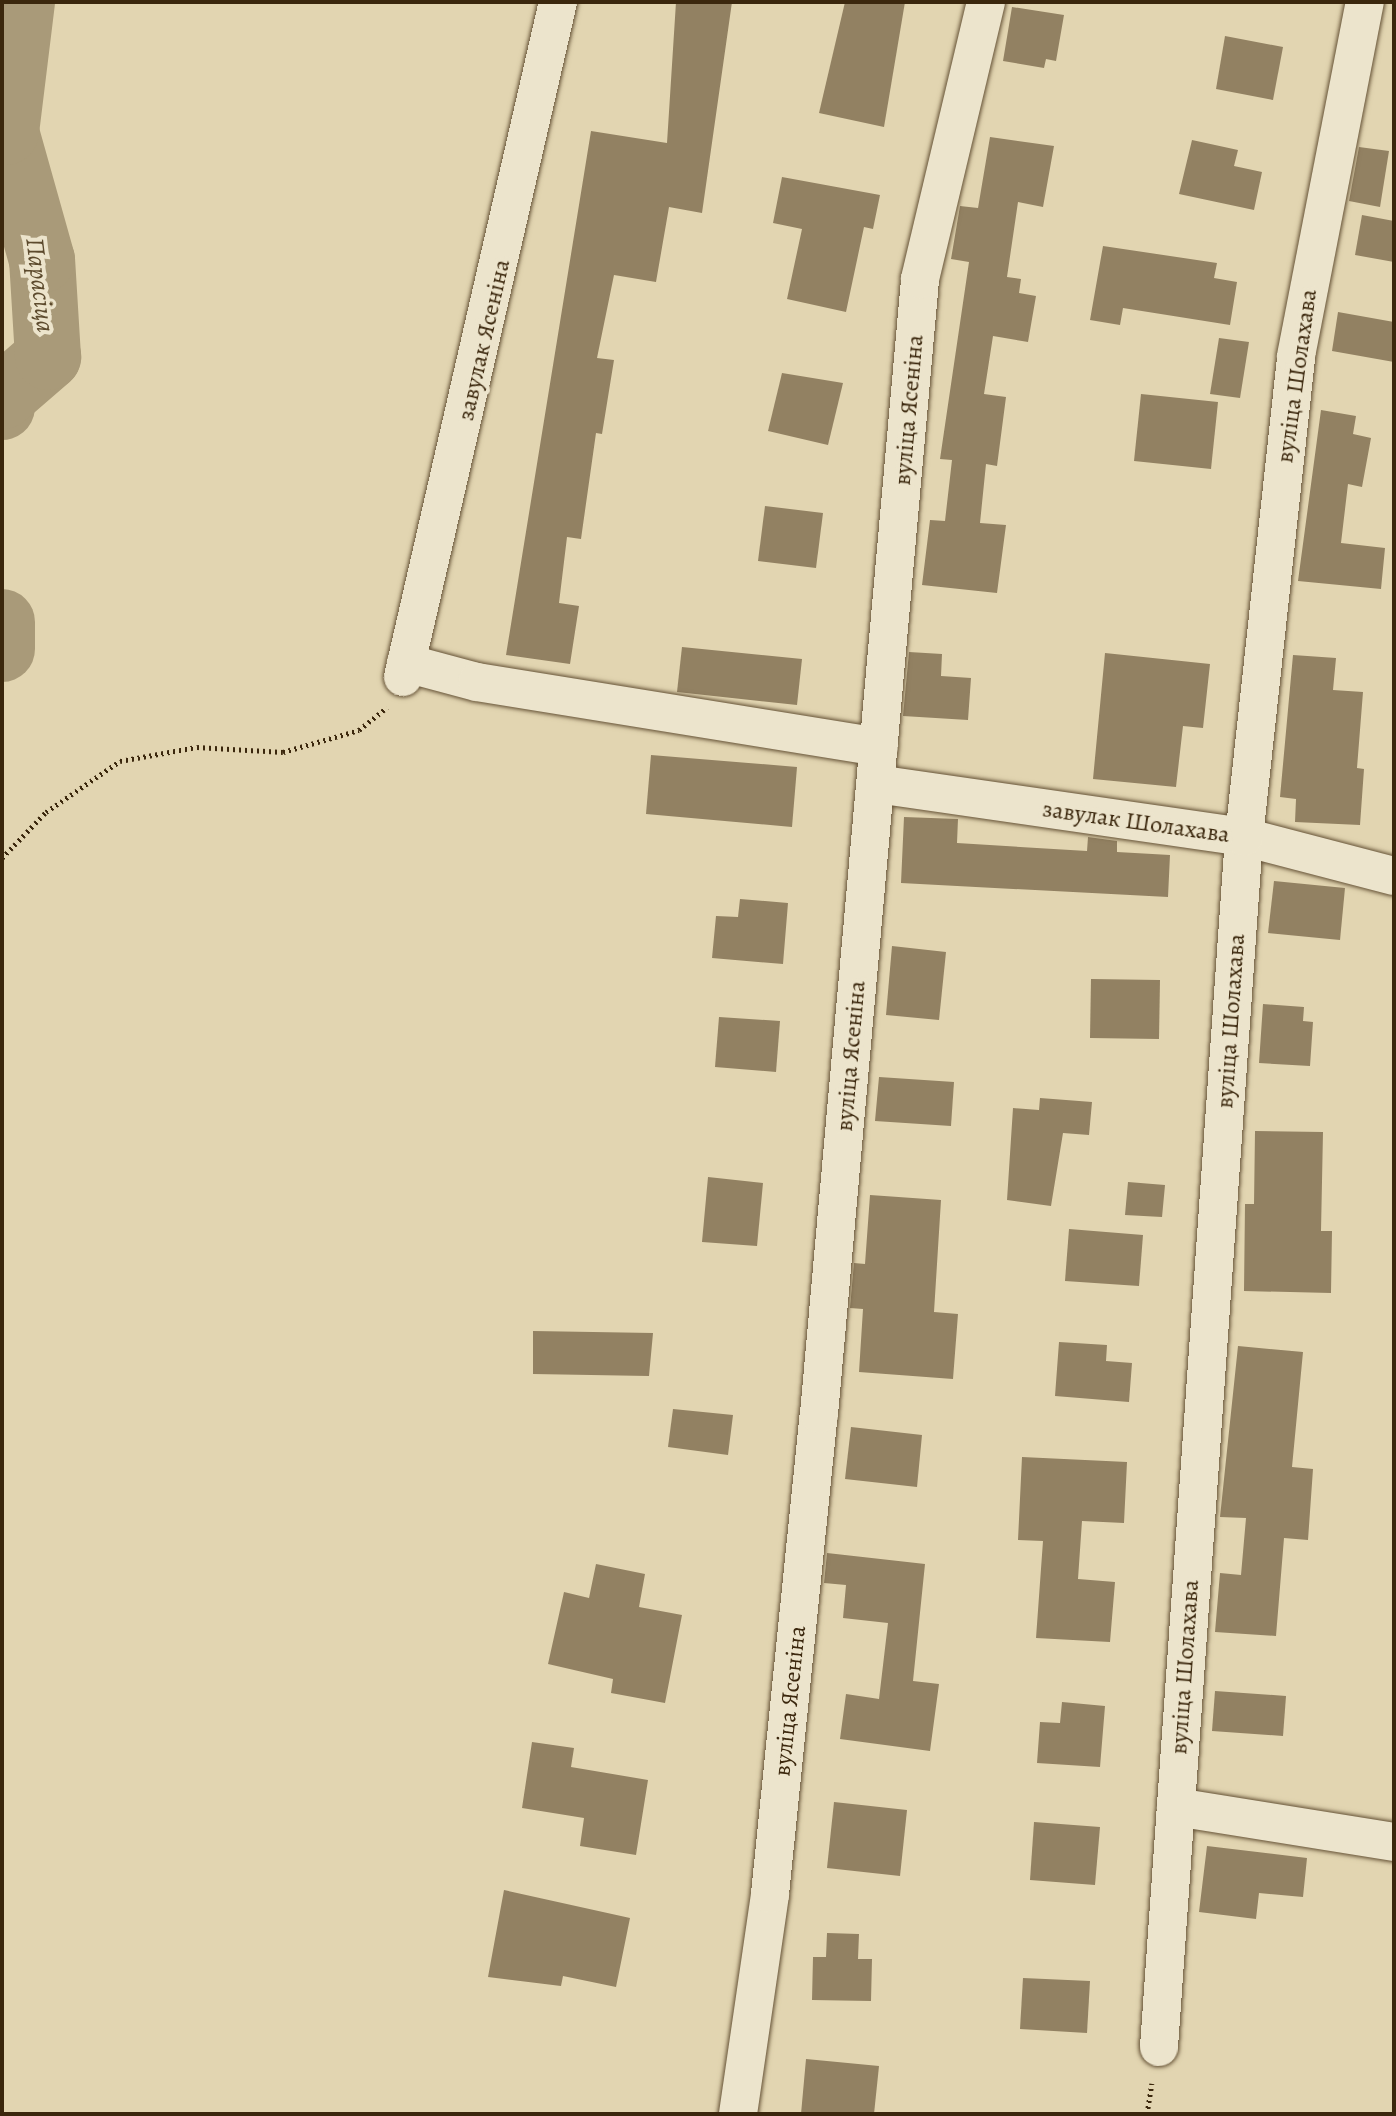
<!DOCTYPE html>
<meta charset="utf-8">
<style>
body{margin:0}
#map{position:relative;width:1396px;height:2116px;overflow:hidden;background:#e2d5b1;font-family:Alegreya,serif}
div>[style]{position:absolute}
.river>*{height:66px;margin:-33px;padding:0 33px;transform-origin:33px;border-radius:33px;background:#a99a79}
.building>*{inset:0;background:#928162}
.path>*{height:5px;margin-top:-2.5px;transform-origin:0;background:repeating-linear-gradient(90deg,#3b270d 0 2px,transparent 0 6px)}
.roads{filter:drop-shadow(0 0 2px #655236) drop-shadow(0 0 2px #655236)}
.minor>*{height:38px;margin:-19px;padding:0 19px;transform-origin:19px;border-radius:19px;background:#ece4cc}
span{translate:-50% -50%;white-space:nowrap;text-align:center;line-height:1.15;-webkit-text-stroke:8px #ece4cc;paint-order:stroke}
.street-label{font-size:24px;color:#3b270d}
.water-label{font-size:26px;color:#5c4a2d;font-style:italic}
.frame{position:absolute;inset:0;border:4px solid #3b270d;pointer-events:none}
</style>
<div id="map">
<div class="river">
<i style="left:2px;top:407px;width:11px;rotate:-85deg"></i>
<i style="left:3px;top:396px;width:60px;rotate:-40.9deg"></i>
<i style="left:48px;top:357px;width:97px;rotate:-93.5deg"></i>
<i style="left:42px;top:260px;width:133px;rotate:-105.7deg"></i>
<i style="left:6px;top:132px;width:131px;rotate:-83deg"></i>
<i style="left:2px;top:622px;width:27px;rotate:90deg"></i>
</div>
<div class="building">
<i style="clip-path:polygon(676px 2px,732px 2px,702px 213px,669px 207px,656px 282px,614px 275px,597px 358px,614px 360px,602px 434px,596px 433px,581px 539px,567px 537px,559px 603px,579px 606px,570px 664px,506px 655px,591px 131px,667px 143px)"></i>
<i style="clip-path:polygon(845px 2px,905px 2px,884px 127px,819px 113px)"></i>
<i style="clip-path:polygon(1012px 7px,1064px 15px,1056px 61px,1046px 59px,1044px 68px,1003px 61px)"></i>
<i style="clip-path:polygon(1225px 36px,1283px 47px,1273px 100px,1216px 89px)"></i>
<i style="clip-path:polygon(990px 137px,1054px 146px,1043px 207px,1018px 202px,1007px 277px,1021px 279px,1019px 293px,1036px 296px,1028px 342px,993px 336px,984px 394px,1006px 397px,997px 466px,986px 464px,980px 523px,1006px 525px,997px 593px,922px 585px,930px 520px,945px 521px,952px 460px,940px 459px,969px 262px,951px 259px,960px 206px,978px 208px)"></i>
<i style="clip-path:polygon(1192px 140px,1238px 150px,1234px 166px,1262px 172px,1254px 210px,1179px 194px)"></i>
<i style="clip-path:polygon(1359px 147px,1389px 151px,1380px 207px,1349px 201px)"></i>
<i style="clip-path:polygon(782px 177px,880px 195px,873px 229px,864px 227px,846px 312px,787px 299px,802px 229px,773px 223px)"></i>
<i style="clip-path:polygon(1362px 215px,1394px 221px,1394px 262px,1355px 255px)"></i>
<i style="clip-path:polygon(1103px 246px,1217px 263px,1214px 278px,1237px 282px,1230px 325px,1123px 308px,1120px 325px,1090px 320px)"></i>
<i style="clip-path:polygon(1338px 312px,1394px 322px,1394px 362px,1332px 351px)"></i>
<i style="clip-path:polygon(1219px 338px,1249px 342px,1240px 398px,1210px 394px)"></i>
<i style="clip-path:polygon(782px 373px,843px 383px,828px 445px,768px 431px)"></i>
<i style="clip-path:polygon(1141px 394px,1218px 402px,1211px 469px,1134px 461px)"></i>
<i style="clip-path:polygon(1321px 410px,1356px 416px,1353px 434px,1371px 438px,1362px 487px,1348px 484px,1341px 543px,1385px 548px,1381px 589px,1298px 581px)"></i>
<i style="clip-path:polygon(765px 506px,823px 513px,816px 568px,758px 561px)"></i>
<i style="clip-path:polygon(682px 647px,802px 659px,797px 705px,677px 692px)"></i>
<i style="clip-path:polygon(909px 652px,942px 654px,941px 676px,971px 678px,968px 720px,903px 716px)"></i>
<i style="clip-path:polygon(1105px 653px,1210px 664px,1203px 728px,1183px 726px,1176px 787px,1093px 779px)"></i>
<i style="clip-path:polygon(1293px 655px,1336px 658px,1333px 690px,1363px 692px,1357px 768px,1364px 769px,1360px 825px,1295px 822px,1296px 799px,1280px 797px)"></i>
<i style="clip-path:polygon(651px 755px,797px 767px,792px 827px,646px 814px)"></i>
<i style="clip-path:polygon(904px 817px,958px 819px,957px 843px,1087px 851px,1088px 837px,1117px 841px,1117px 852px,1170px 855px,1168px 897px,901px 883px)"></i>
<i style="clip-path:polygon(1274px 881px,1345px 888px,1340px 940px,1268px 933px)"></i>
<i style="clip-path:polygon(740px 899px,788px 903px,783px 964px,712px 958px,716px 916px,738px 917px)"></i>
<i style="clip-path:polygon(892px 946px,946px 952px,939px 1020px,886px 1015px)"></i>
<i style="clip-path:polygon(1091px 979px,1160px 980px,1159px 1039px,1090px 1038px)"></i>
<i style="clip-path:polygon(1263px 1004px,1304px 1007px,1303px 1021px,1313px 1022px,1310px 1066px,1259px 1063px)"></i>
<i style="clip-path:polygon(719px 1017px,780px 1021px,776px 1072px,715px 1067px)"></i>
<i style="clip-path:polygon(879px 1077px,954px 1082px,951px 1126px,875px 1121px)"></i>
<i style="clip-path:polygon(1040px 1098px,1092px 1102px,1089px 1135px,1063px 1133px,1051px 1206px,1007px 1200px,1013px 1108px,1039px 1110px)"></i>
<i style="clip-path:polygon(1255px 1131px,1323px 1132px,1321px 1231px,1332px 1231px,1331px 1293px,1244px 1291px,1245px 1204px,1254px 1204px)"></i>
<i style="clip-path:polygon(708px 1177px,763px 1183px,757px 1246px,702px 1242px)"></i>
<i style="clip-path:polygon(1128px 1182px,1165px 1185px,1162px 1217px,1125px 1215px)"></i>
<i style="clip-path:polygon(870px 1195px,941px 1200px,934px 1312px,958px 1314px,953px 1379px,859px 1372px,863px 1309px,850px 1308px,854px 1263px,865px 1264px)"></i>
<i style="clip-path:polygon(1069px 1229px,1143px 1235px,1139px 1286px,1065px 1281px)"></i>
<i style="clip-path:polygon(533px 1331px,653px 1333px,649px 1376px,533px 1374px)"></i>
<i style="clip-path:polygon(1059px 1342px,1107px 1345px,1106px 1361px,1132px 1363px,1129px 1402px,1055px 1396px)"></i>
<i style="clip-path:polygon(1238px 1346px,1303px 1352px,1292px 1467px,1313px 1469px,1308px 1540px,1284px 1538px,1276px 1636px,1215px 1632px,1220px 1573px,1241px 1575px,1246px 1518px,1220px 1517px)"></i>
<i style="clip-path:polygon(673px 1409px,733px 1415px,728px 1455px,668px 1447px)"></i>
<i style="clip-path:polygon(851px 1427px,922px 1435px,917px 1487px,845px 1479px)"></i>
<i style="clip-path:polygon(1022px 1457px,1127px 1462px,1124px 1523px,1082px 1521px,1078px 1579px,1115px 1582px,1110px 1642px,1036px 1638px,1043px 1541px,1018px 1540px)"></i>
<i style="clip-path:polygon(827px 1553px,925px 1564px,913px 1681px,939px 1684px,930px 1751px,840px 1739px,846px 1694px,879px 1699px,888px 1623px,843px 1618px,846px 1585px,824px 1583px)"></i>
<i style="clip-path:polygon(596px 1564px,645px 1574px,639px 1607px,682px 1615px,665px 1703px,611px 1693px,613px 1679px,548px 1664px,564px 1592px,589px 1598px)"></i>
<i style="clip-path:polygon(1215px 1691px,1286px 1696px,1283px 1736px,1212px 1731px)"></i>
<i style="clip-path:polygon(1062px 1702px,1105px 1706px,1100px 1767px,1037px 1763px,1040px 1722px,1060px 1723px)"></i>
<i style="clip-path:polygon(532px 1742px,574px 1748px,571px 1767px,648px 1780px,636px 1855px,580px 1846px,584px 1818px,522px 1808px)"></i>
<i style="clip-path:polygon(834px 1802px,907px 1810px,900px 1876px,827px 1868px)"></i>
<i style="clip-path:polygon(1034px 1822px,1100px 1827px,1095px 1885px,1030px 1880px)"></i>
<i style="clip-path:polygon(1207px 1846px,1307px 1858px,1303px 1897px,1259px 1893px,1256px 1919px,1199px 1912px)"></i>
<i style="clip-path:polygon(504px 1890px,630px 1918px,616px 1987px,563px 1976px,561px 1986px,488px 1977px)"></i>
<i style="clip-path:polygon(827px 1933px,859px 1934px,858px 1959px,872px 1959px,871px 2001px,812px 2000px,813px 1957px,826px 1957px)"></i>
<i style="clip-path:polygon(1023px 1978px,1090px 1981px,1087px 2033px,1020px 2029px)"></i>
<i style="clip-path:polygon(806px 2059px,879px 2066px,874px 2114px,801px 2114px)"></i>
</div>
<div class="path">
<i style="left:2px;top:858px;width:64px;rotate:-46.3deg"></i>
<i style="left:46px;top:812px;width:90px;rotate:-34.6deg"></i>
<i style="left:120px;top:761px;width:78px;rotate:-10.3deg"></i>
<i style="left:197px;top:747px;width:86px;rotate:3.3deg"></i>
<i style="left:283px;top:752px;width:79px;rotate:-16.1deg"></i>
<i style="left:359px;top:730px;width:36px;rotate:-39deg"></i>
<i style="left:1147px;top:2114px;width:31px;rotate:-81deg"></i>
</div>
<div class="roads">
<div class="minor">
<i style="left:406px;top:663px;width:73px;rotate:15deg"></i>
<i style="left:477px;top:682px;width:407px;rotate:9.2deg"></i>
<i style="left:403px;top:677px;width:693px;rotate:-77.07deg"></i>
<i style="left:876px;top:784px;width:372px;rotate:8.2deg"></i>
<i style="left:1244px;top:837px;width:155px;rotate:14.6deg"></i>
<i style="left:1176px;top:1807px;width:221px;rotate:9.1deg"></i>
<i style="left:1159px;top:2047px;width:1213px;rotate:-85.98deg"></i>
<i style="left:1244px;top:837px;width:484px;rotate:-83.8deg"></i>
<i style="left:1296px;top:356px;width:361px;rotate:-79deg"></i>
<i style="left:738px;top:2114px;width:222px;rotate:-81.7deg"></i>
<i style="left:770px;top:1894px;width:482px;rotate:-84.2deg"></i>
<i style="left:819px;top:1414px;width:1139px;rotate:-84.91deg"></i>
<i style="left:920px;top:279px;width:285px;rotate:-76.6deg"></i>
</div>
</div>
<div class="street-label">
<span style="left:484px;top:340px;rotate:-77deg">завулак Ясеніна</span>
<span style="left:1297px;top:376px;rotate:-82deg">вуліца Шолахава</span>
<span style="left:909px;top:410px;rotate:-85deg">вуліца Ясеніна</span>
<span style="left:1136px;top:822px;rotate:8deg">завулак Шолахава</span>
<span style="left:1231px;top:1021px;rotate:-86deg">вуліца Шолахава</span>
<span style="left:851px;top:1056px;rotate:-85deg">вуліца Ясеніна</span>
<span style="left:1185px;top:1667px;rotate:-86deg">вуліца Шолахава</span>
<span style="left:790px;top:1701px;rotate:-84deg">вуліца Ясеніна</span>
</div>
<div class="water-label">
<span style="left:40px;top:285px;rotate:83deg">Парасіца</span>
</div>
<div class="frame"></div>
</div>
